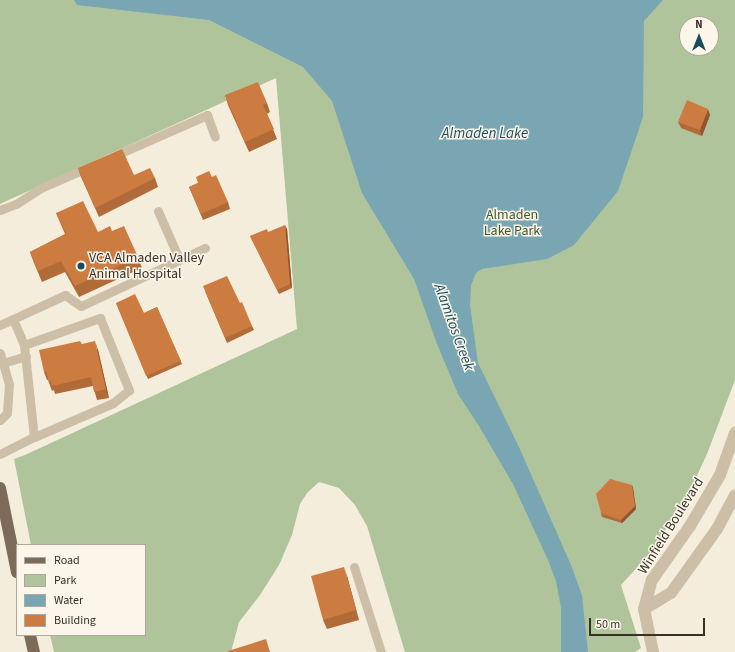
<!DOCTYPE html>
<style>
body{margin:0}
#map{position:relative;width:735px;height:652px;overflow:hidden;background:#f4eddc;font-family:"Source Sans 3",sans-serif}
div>[style]{position:absolute}
.green>*{inset:0;background:#afc49b}
.water>*{inset:0;background:#79a6b2}
.lane>*{height:9px;margin:-4.5px;padding:0 4.5px;transform-origin:4.5px;border-radius:4.5px;background:#cdbfa7}
.street>*{height:12px;margin:-6px;padding:0 6px;transform-origin:6px;border-radius:6px;background:#cdbfa7}
.primary>*{height:12px;margin:-6px;padding:0 6px;transform-origin:6px;border-radius:6px;background:#7b6b58}
.wall>*{inset:0;background:#b06b38}
.shaded-wall>*{inset:0;background:#90572e}
.building>*{inset:0;background:#cd7c41}
.dots>*{width:11px;height:11px;translate:-50% -50%;box-sizing:border-box;border:2px solid #fbf6e9;border-radius:50%}
span{translate:-50% -50%;white-space:nowrap;text-align:center;line-height:1.15;-webkit-text-stroke:3px #fbf6e9;paint-order:stroke}
.park-label{font-size:14px;color:#3f582a}
.poi-label{font-size:14px;color:#393028}
.left{translate:0 -50%;text-align:left}
.street-label{font-size:14px;color:#393028}
.water-label{font-size:15px;color:#1b4c5d;font-style:italic}
.legend{position:absolute;left:16px;top:544px;width:130px;height:92px;box-sizing:border-box;background:#fbf6e9;border:1px solid #ada79c;margin:0;padding:5px 7px;list-style:none;font-size:12px;color:#393028}
.legend li{display:flex;align-items:center;gap:8px;height:20px}
.legend b{width:20px;border:1px solid #ada79c}
.north{position:absolute;left:679px;top:16px;width:40px;height:40px;box-sizing:border-box;background:#fbf6e9;border:1px solid #ada79c;border-radius:50%;rotate:0deg;font-size:11px;font-weight:700;line-height:16px;text-align:center;color:#393028}
.north::after{content:'';display:block;margin:auto;width:14px;height:18px;background:#1b4c5d;clip-path:polygon(50% 0,100% 100%,50% 72%,0 100%)}
.scale{position:absolute;left:589px;top:618px;width:116px;height:18px;box-sizing:border-box;border:2px solid #393028;border-top:0;padding-left:5px;font-size:12px;line-height:14px;white-space:nowrap;color:#393028;-webkit-text-stroke:3px #fbf6e9;paint-order:stroke}
</style>
<div id="map">
<div class="green">
<i style="clip-path:polygon(evenodd,0 0,735px 0,735px 380px,707px 454px,688px 495px,652px 551px,621px 585px,641px 648px,635px 652px,405px 652px,367px 526px,355px 505px,339px 488px,319px 482px,307px 493px,300px 504px,292px 535px,279px 565px,260px 595px,239px 622px,231px 652px,54px 652px,50px 635px,145px 635px,145px 545px,31px 545px,14px 459px,25px 455px,297px 329px,276px 78px,0 204px,0 0,687px 24px,711px 24px,711px 48px,687px 48px,687px 24px)"></i>
</div>
<div class="water">
<i style="clip-path:polygon(74px 0,663px 0,644px 21px,643px 117px,618px 191px,574px 245px,547px 259px,482px 269px,476px 273px,471px 285px,470px 305px,478px 363px,519px 447px,571px 565px,582px 595px,588px 652px,561px 652px,561px 608px,556px 581px,548px 560px,513px 484px,479px 426px,458px 394px,437px 344px,414px 279px,362px 193px,332px 101px,303px 67px,209px 20px,77px 5px)"></i>
</div>
<div class="lane">
<i style="left:114px;top:156px;width:102px;rotate:-23.8deg"></i>
<i style="left:207px;top:115px;width:23px;rotate:70deg"></i>
<i style="left:0;top:210px;width:17px;rotate:-21deg"></i>
<i style="left:16px;top:204px;width:30px;rotate:-33deg"></i>
<i style="left:41px;top:188px;width:52px;rotate:-23.6deg"></i>
<i style="left:158px;top:211px;width:52px;rotate:66.4deg"></i>
<i style="left:0;top:325px;width:72px;rotate:-24.8deg"></i>
<i style="left:65px;top:295px;width:19px;rotate:35deg"></i>
<i style="left:81px;top:306px;width:137px;rotate:-25.1deg"></i>
<i style="left:24px;top:345px;width:81px;rotate:-19.6deg"></i>
<i style="left:100px;top:318px;width:78px;rotate:68.1deg"></i>
<i style="left:129px;top:390px;width:21px;rotate:141deg"></i>
<i style="left:113px;top:403px;width:86px;rotate:156.7deg"></i>
<i style="left:0;top:353px;width:32px;rotate:74deg"></i>
<i style="left:9px;top:384px;width:29px;rotate:94deg"></i>
<i style="left:7px;top:413px;width:10px;rotate:135deg"></i>
<i style="left:3px;top:363px;width:24px;rotate:-17deg"></i>
<i style="left:0;top:454px;width:38px;rotate:-27deg"></i>
<i style="left:34px;top:437px;width:93px;rotate:-96.2deg"></i>
<i style="left:24px;top:345px;width:28px;rotate:-113deg"></i>
<i style="left:354px;top:567px;width:89px;rotate:72.4deg"></i>
</div>
<div class="street">
<i style="left:644px;top:609px;width:31px;rotate:-31deg"></i>
<i style="left:671px;top:593px;width:79px;rotate:-54.3deg"></i>
<i style="left:717px;top:529px;width:38px;rotate:-62deg"></i>
<i style="left:653px;top:652px;width:44px;rotate:-101.8deg"></i>
<i style="left:644px;top:609px;width:30px;rotate:-75deg"></i>
<i style="left:652px;top:580px;width:66px;rotate:-54.9deg"></i>
<i style="left:690px;top:526px;width:59px;rotate:-59.5deg"></i>
<i style="left:720px;top:475px;width:45px;rotate:-70.3deg"></i>
</div>
<div class="primary">
<i style="left:0;top:488px;width:86px;rotate:78.6deg"></i>
<i style="left:30px;top:635px;width:17px;rotate:77deg"></i>
</div>
<div class="wall">
<i style="clip-path:polygon(225px 95px,267px 103px,270px 112px,267px 114px,277px 139px,249px 152px,228px 105px)"></i>
<i style="clip-path:polygon(710px 115px,702px 136px,681px 128px,678px 122px)"></i>
<i style="clip-path:polygon(78px 168px,134px 175px,155px 178px,158px 187px,99px 217px,81px 177px)"></i>
<i style="clip-path:polygon(212px 177px,228px 202px,230px 209px,203px 220px,189px 187px)"></i>
<i style="clip-path:polygon(56px 213px,98px 232px,112px 231px,138px 257px,142px 268px,79px 297px,65px 272px,42px 282px,34px 263px,30px 252px,65px 234px)"></i>
<i style="clip-path:polygon(287px 229px,292px 288px,279px 294px,250px 236px)"></i>
<i style="clip-path:polygon(205px 291px,240px 303px,252px 326px,254px 330px,227px 343px)"></i>
<i style="clip-path:polygon(116px 303px,144px 313px,157px 307px,182px 364px,148px 379px)"></i>
<i style="clip-path:polygon(82px 344px,98px 350px,109px 398px,97px 400px,93px 386px,55px 394px,54px 390px,52px 391px,48px 380px,47px 380px,44px 372px)"></i>
<i style="clip-path:polygon(632px 485px,633px 488px,636px 509px,622px 523px,602px 517px,601px 513px)"></i>
<i style="clip-path:polygon(347px 576px,359px 620px,327px 629px,323px 620px)"></i>
</div>
<div class="shaded-wall">
<i style="clip-path:polygon(708px 109px,710px 115px,702px 136px,700px 130px)"></i>
<i style="clip-path:polygon(285px 225px,287px 229px,292px 288px,290px 284px)"></i>
<i style="clip-path:polygon(95px 341px,98px 350px,109px 398px,106px 389px)"></i>
<i style="clip-path:polygon(632px 485px,633px 488px,636px 509px,622px 523px,621px 520px)"></i>
<i style="clip-path:polygon(344px 567px,347px 576px,359px 620px,356px 610px)"></i>
</div>
<div class="building">
<i style="clip-path:polygon(258px 82px,267px 103px,263px 105px,274px 129px,245px 142px,225px 95px)"></i>
<i style="clip-path:polygon(687px 100px,708px 109px,700px 130px,678px 122px)"></i>
<i style="clip-path:polygon(122px 149px,134px 175px,150px 168px,155px 178px,95px 208px,78px 168px)"></i>
<i style="clip-path:polygon(209px 171px,212px 177px,216px 175px,228px 202px,201px 214px,189px 187px,198px 183px,196px 177px)"></i>
<i style="clip-path:polygon(83px 201px,98px 232px,110px 226px,112px 231px,124px 226px,138px 257px,75px 286px,61px 261px,38px 271px,30px 252px,66px 234px,56px 213px)"></i>
<i style="clip-path:polygon(285px 225px,290px 284px,277px 290px,250px 236px,267px 229px,268px 232px)"></i>
<i style="clip-path:polygon(227px 276px,240px 303px,242px 302px,252px 326px,225px 338px,203px 286px)"></i>
<i style="clip-path:polygon(135px 294px,144px 313px,157px 307px,181px 361px,146px 376px,116px 303px)"></i>
<i style="clip-path:polygon(80px 341px,82px 344px,95px 341px,106px 389px,94px 392px,91px 377px,52px 386px,51px 381px,49px 382px,46px 371px,44px 372px,39px 350px)"></i>
<i style="clip-path:polygon(610px 479px,632px 485px,635px 506px,621px 520px,601px 513px,596px 494px)"></i>
<i style="clip-path:polygon(344px 567px,356px 610px,323px 620px,311px 576px)"></i>
<i style="clip-path:polygon(266px 639px,270px 652px,229px 652px,228px 651px)"></i>
</div>
<div class="dots">
<i style="left:81px;top:266px;background:#1b4c5d"></i>
</div>
<div class="park-label">
<span style="left:512px;top:223px">Almaden<br>Lake Park</span>
</div>
<div class="poi-label">
<span class="left" style="left:89px;top:266px">VCA Almaden Valley<br>Animal Hospital</span>
</div>
<div class="street-label">
<span style="left:671px;top:526px;rotate:-58deg">Winfield Boulevard</span>
</div>
<div class="water-label">
<span style="left:485px;top:134px">Almaden Lake</span>
<span style="left:454px;top:327px;rotate:70deg">Alamitos Creek</span>
</div>
<ul class="legend">
<li><b style="height:5px;background:#7b6b58"></b>Road</li>
<li><b style="height:11px;background:#afc49b"></b>Park</li>
<li><b style="height:11px;background:#79a6b2"></b>Water</li>
<li><b style="height:11px;background:#cd7c41"></b>Building</li>
</ul>
<div class="north">N</div>
<div class="scale">50 m</div>
</div>
